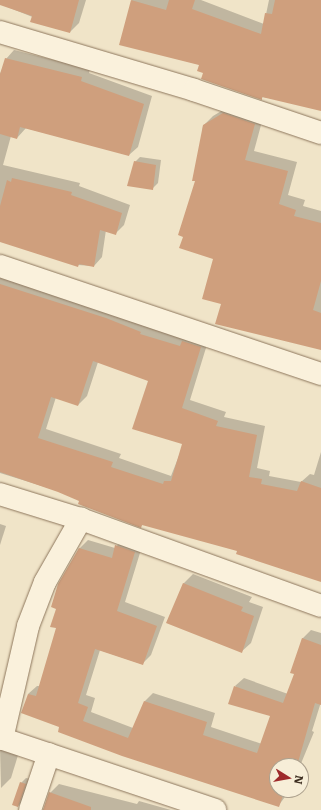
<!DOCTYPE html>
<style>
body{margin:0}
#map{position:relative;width:321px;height:810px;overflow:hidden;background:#f0e4c8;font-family:Literata,serif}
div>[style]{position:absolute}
.shadow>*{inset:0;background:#0003}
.building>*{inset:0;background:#cf9f7d}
.roads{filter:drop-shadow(0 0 1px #8d765c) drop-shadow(0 0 1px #8d765c)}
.minor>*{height:22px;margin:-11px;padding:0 11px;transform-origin:11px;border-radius:11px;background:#faf1dc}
span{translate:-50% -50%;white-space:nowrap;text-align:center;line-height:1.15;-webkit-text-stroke:4px #f7eed8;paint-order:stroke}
.north{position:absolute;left:269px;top:758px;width:40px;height:40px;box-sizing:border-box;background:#f7eed8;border:1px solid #ada18e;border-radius:50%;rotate:101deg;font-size:11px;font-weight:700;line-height:16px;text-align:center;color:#3d2e20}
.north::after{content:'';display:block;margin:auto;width:14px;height:18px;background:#9e2a2b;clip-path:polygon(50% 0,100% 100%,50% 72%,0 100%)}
</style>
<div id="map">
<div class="shadow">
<i style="clip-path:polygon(0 0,86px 0,79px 23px,70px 32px,0 4px)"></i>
<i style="clip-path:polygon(132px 0,201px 0,264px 24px,269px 0,321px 0,321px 107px,263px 97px,261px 99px,204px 72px,201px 65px,120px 44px)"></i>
<i style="clip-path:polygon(14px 50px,90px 69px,89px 73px,152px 96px,138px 147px,129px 155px,26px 128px,17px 138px,11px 136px,3px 165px,80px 183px,79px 186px,130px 205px,124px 225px,116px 233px,106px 230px,102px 257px,94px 266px,78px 265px,0 241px,0 74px,6px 59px)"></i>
<i style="clip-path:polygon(233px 104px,264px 114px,254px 151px,297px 162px,288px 195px,305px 200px,303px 206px,321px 211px,321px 349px,222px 304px,214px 258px,184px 236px,196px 181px,203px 126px,213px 116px)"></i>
<i style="clip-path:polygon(140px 157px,161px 160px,158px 183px,153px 188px,135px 162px)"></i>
<i style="clip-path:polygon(evenodd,0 272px,209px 338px,190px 400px,226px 412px,224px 417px,265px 426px,257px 468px,270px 471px,269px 476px,301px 482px,310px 474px,314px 475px,321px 452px,321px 580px,239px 550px,144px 524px,141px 526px,58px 491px,0 473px,0 272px,98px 362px,150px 380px,184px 443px,171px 476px,119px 458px,121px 454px,46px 429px,56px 397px,78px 405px,87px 396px,98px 362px)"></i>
<i style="clip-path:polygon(0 524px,6px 526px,0 545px)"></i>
<i style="clip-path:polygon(125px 537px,143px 543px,125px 602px,165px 617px,151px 655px,142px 664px,100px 650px,86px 695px,95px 698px,91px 712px,133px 728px,145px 701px,153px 693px,215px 713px,211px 727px,262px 744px,271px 716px,235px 686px,244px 678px,288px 694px,295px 674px,302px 639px,311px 630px,321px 633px,321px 702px,312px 731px,314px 732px,300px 766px,277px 766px,277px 790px,290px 790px,279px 805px,61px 726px,28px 694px,37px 686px,40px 686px,80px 548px,88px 540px,115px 548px)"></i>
<i style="clip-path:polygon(193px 574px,252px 597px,249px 602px,263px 607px,251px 643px,241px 652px,183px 584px)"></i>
<i style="clip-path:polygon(0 747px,19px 752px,11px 778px,1px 788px)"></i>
<i style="clip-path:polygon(26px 778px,30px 779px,23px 801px,18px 806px,21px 783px)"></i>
<i style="clip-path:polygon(59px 784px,137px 804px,139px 801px,171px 810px,43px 810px,50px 793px)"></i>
</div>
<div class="building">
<i style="clip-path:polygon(0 0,79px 0,70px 33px,30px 22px,32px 16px,0 5px)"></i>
<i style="clip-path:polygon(131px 0,166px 10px,169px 0,195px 0,192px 9px,261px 34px,265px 13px,272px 14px,275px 0,321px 0,321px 111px,262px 97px,262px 100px,201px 79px,203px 73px,197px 71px,199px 65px,119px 45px)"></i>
<i style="clip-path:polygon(5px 58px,82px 77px,81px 81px,144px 104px,129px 156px,20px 127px,17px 139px,0 134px,0 74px)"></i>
<i style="clip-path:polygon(223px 113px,255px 124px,245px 160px,288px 171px,279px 204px,296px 210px,294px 216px,321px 223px,321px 281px,313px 310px,321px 313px,321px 350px,215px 324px,221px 304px,202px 299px,213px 259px,179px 248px,183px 237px,178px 235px,195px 181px,192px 181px,203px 125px)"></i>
<i style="clip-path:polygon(134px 161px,156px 165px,153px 190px,127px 186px)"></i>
<i style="clip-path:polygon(12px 178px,72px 192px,71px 195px,122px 213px,116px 235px,100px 230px,94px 267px,79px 264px,78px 267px,0 242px,0 206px,7px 180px,11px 182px)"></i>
<i style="clip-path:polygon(evenodd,0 284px,106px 318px,141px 332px,140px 334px,180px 346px,182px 341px,201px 347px,182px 408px,218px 421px,216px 426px,257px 435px,249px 477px,262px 479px,261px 484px,297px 491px,301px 481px,321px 488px,321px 582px,236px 554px,237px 551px,142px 525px,141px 528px,78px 504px,79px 501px,58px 492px,0 472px,0 284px,93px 361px,148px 381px,132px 429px,182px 444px,171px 481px,164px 481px,163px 484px,111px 467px,113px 462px,38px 438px,51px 397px,78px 406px,93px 361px)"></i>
<i style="clip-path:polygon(115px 545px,135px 552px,117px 611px,157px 626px,143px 665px,95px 649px,78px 703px,88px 707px,83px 721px,128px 738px,144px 701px,207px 722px,203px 735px,257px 753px,270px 716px,228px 704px,234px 686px,283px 703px,294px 674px,290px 673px,302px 638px,321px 645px,321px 705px,315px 703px,297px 766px,277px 766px,277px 790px,285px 790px,279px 807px,122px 756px,58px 732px,59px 727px,21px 713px,28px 694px,36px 696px,56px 628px,50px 627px,56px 609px,51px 607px,58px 584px,79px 548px,112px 558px)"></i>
<i style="clip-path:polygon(183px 583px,243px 607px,241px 611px,254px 616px,242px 653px,166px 623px)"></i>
<i style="clip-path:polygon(20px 782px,26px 784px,18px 807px,12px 805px)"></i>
<i style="clip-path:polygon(49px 792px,91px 807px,91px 810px,43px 810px)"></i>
</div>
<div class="roads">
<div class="minor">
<i style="left:0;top:32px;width:202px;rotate:16.6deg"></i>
<i style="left:194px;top:90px;width:134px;rotate:18.7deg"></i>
<i style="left:0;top:266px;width:339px;rotate:18.6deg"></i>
<i style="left:0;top:494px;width:85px;rotate:17.2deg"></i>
<i style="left:81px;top:519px;width:255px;rotate:19.9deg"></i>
<i style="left:0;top:738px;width:227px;rotate:18.5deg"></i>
<i style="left:2px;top:739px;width:116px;rotate:-77deg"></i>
<i style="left:28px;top:626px;width:47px;rotate:-68.9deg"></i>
<i style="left:45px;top:582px;width:73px;rotate:-60.3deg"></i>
<i style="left:30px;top:810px;width:59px;rotate:-71.3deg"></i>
</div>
</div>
<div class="north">N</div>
</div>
